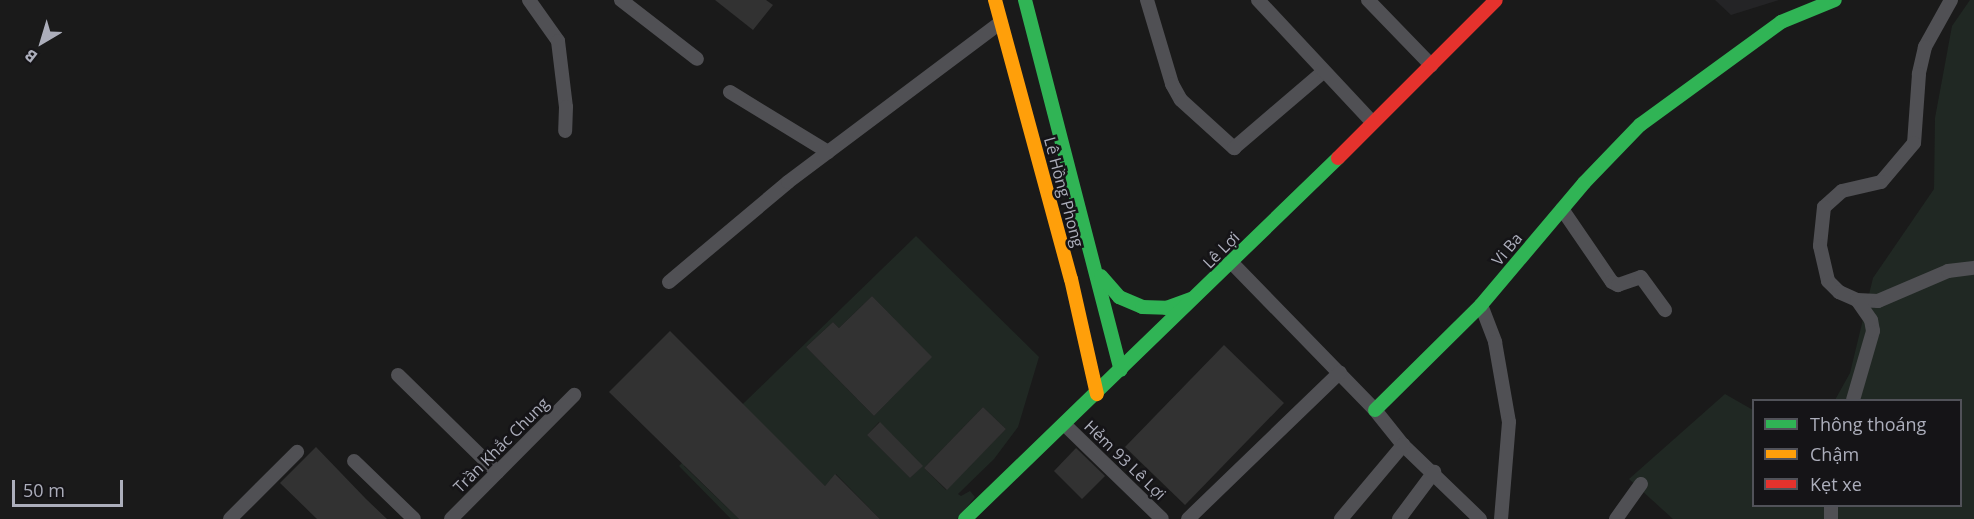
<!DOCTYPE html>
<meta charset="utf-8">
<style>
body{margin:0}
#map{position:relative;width:1974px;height:519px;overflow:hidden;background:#1a1a1a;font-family:"Open Sans",sans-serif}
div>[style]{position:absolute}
.built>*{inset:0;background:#242426}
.green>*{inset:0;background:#202823}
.building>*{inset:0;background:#323232}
.street>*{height:14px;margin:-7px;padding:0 7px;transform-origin:7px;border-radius:7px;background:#505054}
.fast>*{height:14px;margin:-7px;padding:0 7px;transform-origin:7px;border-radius:7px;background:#30b455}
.slow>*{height:14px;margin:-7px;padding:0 7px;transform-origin:7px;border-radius:7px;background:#ff9f0a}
.jam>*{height:14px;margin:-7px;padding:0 7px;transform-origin:7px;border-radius:7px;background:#e5322d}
span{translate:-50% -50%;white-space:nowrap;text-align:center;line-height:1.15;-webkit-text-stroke:5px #151417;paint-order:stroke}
.street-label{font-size:16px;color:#acaebb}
.legend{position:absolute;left:1752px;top:399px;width:210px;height:108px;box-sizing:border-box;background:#151417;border:2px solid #515259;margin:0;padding:8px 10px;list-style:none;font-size:18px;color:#acaebb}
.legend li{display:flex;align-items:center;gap:12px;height:30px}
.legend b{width:30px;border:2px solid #515259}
.north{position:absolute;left:12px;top:12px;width:60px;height:60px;-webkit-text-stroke:4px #151417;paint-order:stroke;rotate:218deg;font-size:16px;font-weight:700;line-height:24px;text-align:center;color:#acaebb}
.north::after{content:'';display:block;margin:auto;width:21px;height:27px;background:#acaebb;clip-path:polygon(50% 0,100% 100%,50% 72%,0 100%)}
.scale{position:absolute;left:12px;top:480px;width:111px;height:27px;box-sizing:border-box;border:3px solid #acaebb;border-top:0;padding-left:8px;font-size:18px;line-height:21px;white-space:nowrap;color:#acaebb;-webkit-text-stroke:4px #151417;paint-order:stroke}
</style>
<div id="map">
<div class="built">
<i style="clip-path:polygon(1715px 0,1779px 0,1731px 15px)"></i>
</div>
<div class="green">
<i style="clip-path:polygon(1970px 0,1974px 0,1974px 519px,1673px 519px,1629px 479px,1725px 394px,1753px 410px,1754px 506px,1960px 506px,1960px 400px,1835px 400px,1850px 373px,1873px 278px,1934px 189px,1935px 118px,1952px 26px)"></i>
<i style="clip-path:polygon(evenodd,916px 236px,1039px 357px,1018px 427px,994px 459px,958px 494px,961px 496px,970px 491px,975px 497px,957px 519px,880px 519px,836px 474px,825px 486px,744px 407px,684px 466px,739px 519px,731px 519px,679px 466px,916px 236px,872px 296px,931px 357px,874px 416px,806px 347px,833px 322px,839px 328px,872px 296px,916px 236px,983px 407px,1006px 429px,946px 490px,924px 468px,983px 407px,916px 236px,879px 422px,922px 466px,910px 478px,867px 435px,879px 422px)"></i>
</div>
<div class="building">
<i style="clip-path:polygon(715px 0,766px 0,773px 5px,753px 30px)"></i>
<i style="clip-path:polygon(872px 296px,932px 357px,874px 416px,806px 347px,833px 322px,839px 328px)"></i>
<i style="clip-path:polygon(670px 331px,825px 486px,835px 474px,880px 519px,739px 519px,609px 392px)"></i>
<i style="clip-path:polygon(1224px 345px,1284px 403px,1185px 505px,1125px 447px)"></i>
<i style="clip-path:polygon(983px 407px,1006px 429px,947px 490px,924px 468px)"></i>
<i style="clip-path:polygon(880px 422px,923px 466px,910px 478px,867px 435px)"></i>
<i style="clip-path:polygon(316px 447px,366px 499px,387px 519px,317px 519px,280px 483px)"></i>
<i style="clip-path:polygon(1076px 448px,1105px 476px,1082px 499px,1054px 471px)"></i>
</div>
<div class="street">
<i style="left:529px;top:0;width:50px;rotate:54.7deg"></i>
<i style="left:558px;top:41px;width:66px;rotate:83.1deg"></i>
<i style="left:566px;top:107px;width:24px;rotate:92deg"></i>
<i style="left:621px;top:0;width:96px;rotate:37.8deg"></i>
<i style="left:1147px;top:0;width:88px;rotate:73.4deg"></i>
<i style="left:1172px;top:84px;width:18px;rotate:61deg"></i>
<i style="left:1181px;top:100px;width:72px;rotate:42.2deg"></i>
<i style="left:1234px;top:148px;width:118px;rotate:-40.5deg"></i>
<i style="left:1258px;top:0;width:167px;rotate:46.9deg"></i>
<i style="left:1368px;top:0;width:91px;rotate:45.9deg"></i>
<i style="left:1951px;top:0;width:54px;rotate:119deg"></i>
<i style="left:1925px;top:47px;width:28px;rotate:103deg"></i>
<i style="left:1919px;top:74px;width:69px;rotate:94.1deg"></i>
<i style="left:1914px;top:143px;width:51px;rotate:130.2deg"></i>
<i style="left:1881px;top:182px;width:40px;rotate:167deg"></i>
<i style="left:1842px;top:191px;width:24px;rotate:138deg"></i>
<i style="left:1824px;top:207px;width:39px;rotate:96deg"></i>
<i style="left:1820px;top:246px;width:36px;rotate:77deg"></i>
<i style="left:1828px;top:281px;width:16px;rotate:45deg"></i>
<i style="left:1839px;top:292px;width:20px;rotate:24deg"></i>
<i style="left:1857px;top:300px;width:21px;rotate:3deg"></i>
<i style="left:1878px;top:301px;width:76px;rotate:-23.2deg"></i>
<i style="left:1948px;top:271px;width:26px;rotate:-7deg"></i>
<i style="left:730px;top:92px;width:115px;rotate:31.5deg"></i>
<i style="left:1562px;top:209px;width:88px;rotate:55.6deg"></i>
<i style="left:1612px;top:282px;width:7px;rotate:27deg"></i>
<i style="left:1618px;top:285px;width:24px;rotate:-19deg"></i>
<i style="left:1641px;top:277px;width:41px;rotate:54deg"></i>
<i style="left:1232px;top:263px;width:205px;rotate:45.8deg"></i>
<i style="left:1375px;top:410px;width:45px;rotate:51.3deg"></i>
<i style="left:1403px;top:445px;width:107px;rotate:43.9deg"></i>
<i style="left:669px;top:282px;width:155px;rotate:-40deg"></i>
<i style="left:788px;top:182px;width:266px;rotate:-36.9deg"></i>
<i style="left:1481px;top:305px;width:40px;rotate:69deg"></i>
<i style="left:1495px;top:342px;width:81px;rotate:80.1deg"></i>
<i style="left:1509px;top:422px;width:97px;rotate:94.7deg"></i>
<i style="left:398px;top:375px;width:139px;rotate:44.4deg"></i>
<i style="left:1853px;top:400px;width:72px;rotate:-73.8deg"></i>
<i style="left:1873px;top:331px;width:11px;rotate:-100deg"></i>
<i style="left:1871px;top:320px;width:24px;rotate:-125deg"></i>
<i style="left:1064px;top:424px;width:136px;rotate:44.1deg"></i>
<i style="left:354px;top:461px;width:83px;rotate:44deg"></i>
<i style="left:1831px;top:506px;width:13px;rotate:90deg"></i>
<i style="left:230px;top:519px;width:95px;rotate:-45deg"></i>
<i style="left:451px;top:519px;width:175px;rotate:-45.2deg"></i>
<i style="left:1188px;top:519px;width:211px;rotate:-44deg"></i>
<i style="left:1341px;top:519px;width:97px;rotate:-50deg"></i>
<i style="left:1399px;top:519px;width:59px;rotate:-53.3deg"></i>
<i style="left:1616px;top:519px;width:43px;rotate:-54.5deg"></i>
</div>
<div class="fast">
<i style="left:1025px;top:0;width:382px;rotate:75.5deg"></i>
<i style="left:1101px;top:276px;width:28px;rotate:49deg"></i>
<i style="left:1119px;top:297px;width:25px;rotate:23deg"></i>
<i style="left:1142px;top:307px;width:24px;rotate:2deg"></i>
<i style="left:1166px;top:308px;width:27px;rotate:-20deg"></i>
<i style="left:1375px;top:410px;width:149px;rotate:-44.7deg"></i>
<i style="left:1481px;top:305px;width:160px;rotate:-49.8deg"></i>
<i style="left:1584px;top:183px;width:81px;rotate:-46deg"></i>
<i style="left:1640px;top:125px;width:175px;rotate:-36.1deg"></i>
<i style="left:1781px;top:22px;width:58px;rotate:-22.2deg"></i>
<i style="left:965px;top:519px;width:519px;rotate:-44.06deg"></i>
</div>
<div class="slow">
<i style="left:995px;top:0;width:289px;rotate:74.8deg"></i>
<i style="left:1071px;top:279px;width:118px;rotate:77.3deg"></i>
</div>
<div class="jam">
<i style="left:1338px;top:158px;width:223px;rotate:-45deg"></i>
</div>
<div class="street-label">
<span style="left:1064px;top:192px;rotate:75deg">Lê Hồng Phong</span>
<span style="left:1507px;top:249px;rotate:-50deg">Vi Ba</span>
<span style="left:1221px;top:250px;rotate:-45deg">Lê Lợi</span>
<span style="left:501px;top:445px;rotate:-45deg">Trần Khắc Chung</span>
<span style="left:1125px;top:460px;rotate:44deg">Hẻm 93 Lê Lợi</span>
</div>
<ul class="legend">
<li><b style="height:8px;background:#30b455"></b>Thông thoáng</li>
<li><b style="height:8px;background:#ff9f0a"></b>Chậm</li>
<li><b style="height:8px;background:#e5322d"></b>Kẹt xe</li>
</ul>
<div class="north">B</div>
<div class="scale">50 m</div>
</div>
